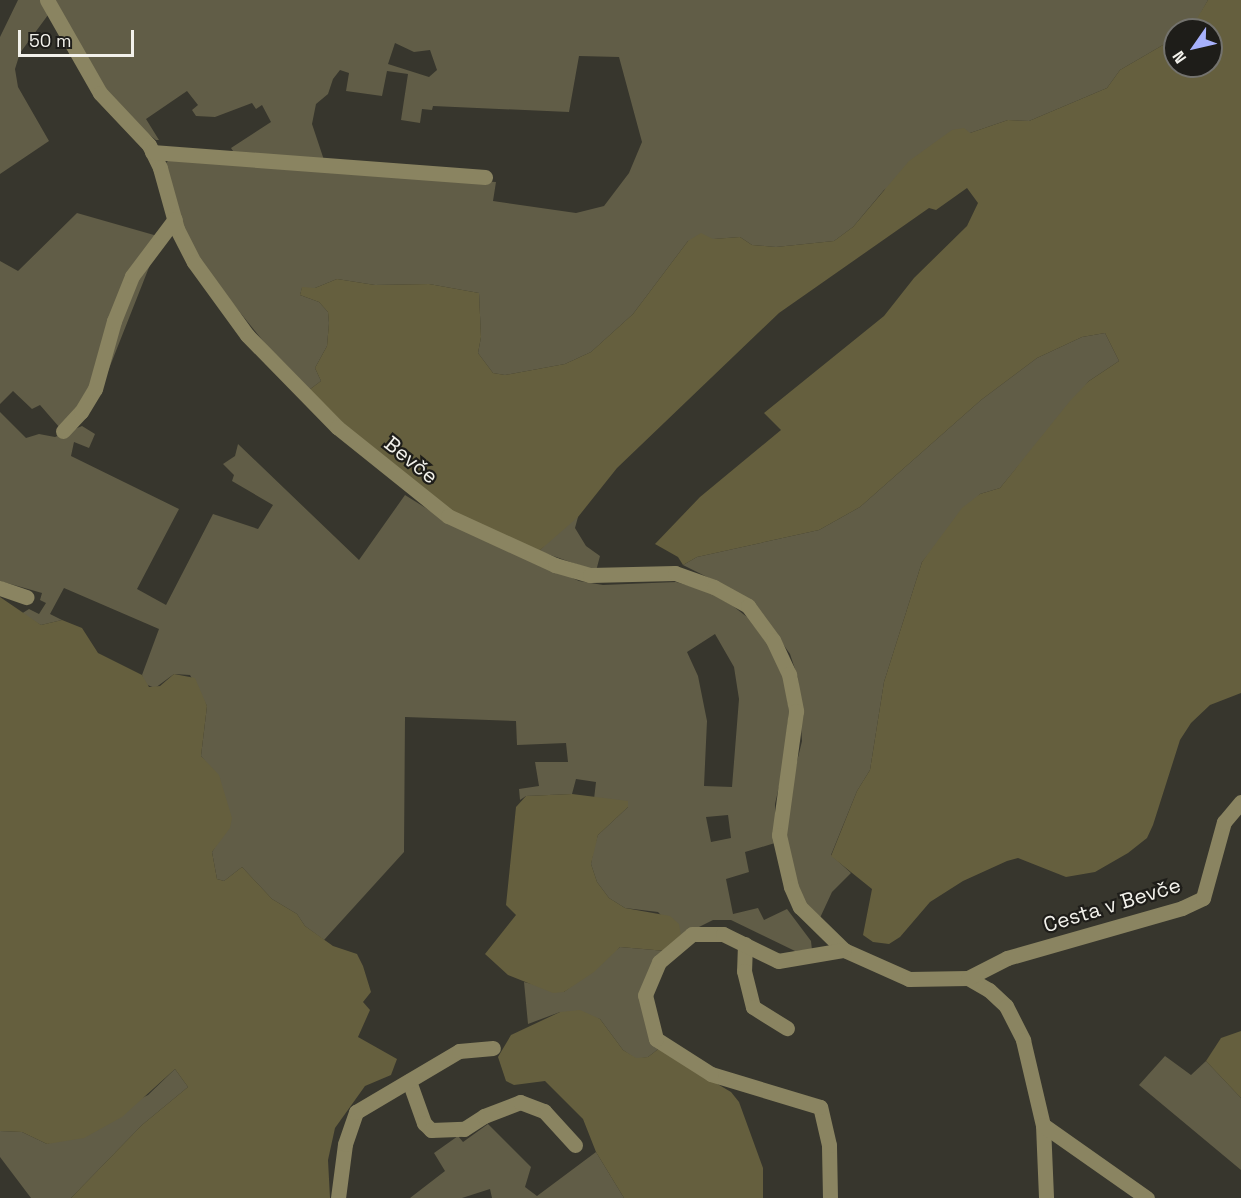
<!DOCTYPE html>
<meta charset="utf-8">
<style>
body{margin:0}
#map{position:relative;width:1241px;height:1198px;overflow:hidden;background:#37362d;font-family:"Space Grotesk",sans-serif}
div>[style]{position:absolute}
.green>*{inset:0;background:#615d47}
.forest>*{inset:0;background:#655f3e}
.minor>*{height:15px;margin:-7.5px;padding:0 7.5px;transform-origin:7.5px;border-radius:7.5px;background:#8a8461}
span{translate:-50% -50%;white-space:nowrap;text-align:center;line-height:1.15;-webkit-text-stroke:4.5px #1e1d19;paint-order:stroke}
.street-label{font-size:21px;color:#f2f1eb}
.north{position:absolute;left:1163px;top:18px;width:60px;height:60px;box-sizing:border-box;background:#1e1d19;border:2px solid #73726d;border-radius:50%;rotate:236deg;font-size:16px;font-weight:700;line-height:24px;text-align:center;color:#f2f1eb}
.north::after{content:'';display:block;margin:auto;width:21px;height:27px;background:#a7b1fc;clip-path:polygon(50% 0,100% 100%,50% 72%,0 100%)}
.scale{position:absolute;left:18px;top:30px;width:116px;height:27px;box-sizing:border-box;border:3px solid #f2f1eb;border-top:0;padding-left:8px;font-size:18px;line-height:21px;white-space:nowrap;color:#f2f1eb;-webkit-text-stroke:4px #1e1d19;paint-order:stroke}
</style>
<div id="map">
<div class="green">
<i style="clip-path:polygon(18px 0,41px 0,48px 15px,20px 53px,15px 69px,18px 87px,49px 141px,0 174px,0 37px)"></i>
<i style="clip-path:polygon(evenodd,51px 0,1208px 0,1193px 27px,1175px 30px,1175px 38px,1120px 70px,1107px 88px,1029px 121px,1008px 120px,970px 133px,884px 190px,853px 227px,834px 241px,776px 247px,752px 245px,740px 237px,688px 241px,633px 314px,591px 352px,565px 364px,505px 375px,493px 373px,478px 353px,481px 337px,479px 293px,429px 284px,375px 285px,337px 279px,315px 288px,302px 288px,300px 295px,319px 302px,328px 312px,329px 323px,327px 346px,315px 368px,321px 381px,309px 390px,268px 347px,201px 264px,183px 227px,165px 164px,169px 160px,496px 182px,493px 201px,576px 213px,604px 206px,629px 173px,642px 142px,619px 57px,579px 56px,569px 112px,433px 106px,432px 110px,422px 109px,420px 123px,401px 120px,408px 74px,387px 71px,382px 96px,346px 91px,349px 73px,340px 70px,333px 79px,328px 94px,316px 104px,312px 124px,324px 160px,235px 154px,231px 148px,271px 122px,262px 105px,256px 109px,252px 103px,215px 117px,196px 116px,192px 110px,198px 105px,187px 91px,146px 119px,159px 140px,156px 140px,119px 111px,51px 0,395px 43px,414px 52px,430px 50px,437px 70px,429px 77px,388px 64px,395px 43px)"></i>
<i style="clip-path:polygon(77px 213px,161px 237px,99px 394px,60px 428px,40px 405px,32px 409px,13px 391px,0 404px,0 261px,18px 271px)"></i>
<i style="clip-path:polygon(1105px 333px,1119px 361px,1089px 381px,1000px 488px,980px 494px,922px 562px,884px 682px,870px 770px,857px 791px,831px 855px,851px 873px,832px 892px,819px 920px,804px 902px,792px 873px,784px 831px,787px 803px,802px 741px,798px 678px,790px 654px,766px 620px,709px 578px,683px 565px,697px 557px,819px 530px,860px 507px,981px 400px,1037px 358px,1082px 337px)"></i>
<i style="clip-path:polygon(evenodd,0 412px,26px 438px,39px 434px,55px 437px,82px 426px,95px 434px,89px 448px,74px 442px,71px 456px,179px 509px,137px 589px,166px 605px,213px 514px,258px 529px,273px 505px,232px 481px,234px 475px,223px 464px,235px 456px,238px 444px,359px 560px,405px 495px,445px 520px,579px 581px,603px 585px,676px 582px,707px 591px,733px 606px,747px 617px,774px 653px,785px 684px,789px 711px,783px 769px,775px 804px,775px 843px,745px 852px,749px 872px,726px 879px,733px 914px,758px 908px,764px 920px,787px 909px,811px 941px,812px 950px,795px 951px,731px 920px,713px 920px,681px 936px,658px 912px,625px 908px,609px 898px,597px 882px,591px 864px,594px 847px,598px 835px,628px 807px,610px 799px,594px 799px,596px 782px,576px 779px,572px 794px,526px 796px,520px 800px,519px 789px,539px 786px,535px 762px,568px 762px,566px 743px,517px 745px,516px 721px,405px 717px,404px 852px,324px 940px,305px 926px,297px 914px,272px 899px,242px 867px,224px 881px,217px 879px,212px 852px,219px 841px,206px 762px,201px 756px,207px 706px,190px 675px,174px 674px,155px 688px,145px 684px,142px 675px,159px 629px,64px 588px,50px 614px,62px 620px,41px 625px,21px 614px,29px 609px,39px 614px,46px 603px,40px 600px,42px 593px,0 581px,0 412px,715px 634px,734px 667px,739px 699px,732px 787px,704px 786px,707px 721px,698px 676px,687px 652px,715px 634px,0 412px,728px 815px,731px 838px,711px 842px,706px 817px,728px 815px)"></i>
<i style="clip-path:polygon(574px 516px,578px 517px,575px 528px,586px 546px,600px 556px,596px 571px,539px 551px)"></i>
<i style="clip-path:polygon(620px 947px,666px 951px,651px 995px,653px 1011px,666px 1043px,648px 1057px,636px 1059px,623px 1050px,600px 1019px,560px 1012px,528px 1024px,524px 982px,564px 992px)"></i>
<i style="clip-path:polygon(1165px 1056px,1191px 1075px,1206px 1061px,1241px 1098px,1241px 1170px,1139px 1085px)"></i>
<i style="clip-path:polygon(175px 1069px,188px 1087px,142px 1125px,71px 1198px,31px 1198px,0 1157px,0 1131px,22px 1132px,47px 1144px,55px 1141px,148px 1095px)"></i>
<i style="clip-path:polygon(488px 1124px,531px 1167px,525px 1187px,537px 1196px,596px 1152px,624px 1198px,492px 1198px,490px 1189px,462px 1198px,410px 1198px,445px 1171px,434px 1153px,458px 1136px,463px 1142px)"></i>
</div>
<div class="forest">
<i style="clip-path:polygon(1208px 0,1241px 0,1241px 693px,1210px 705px,1191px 723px,1180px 740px,1153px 825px,1147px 838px,1128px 853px,1095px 872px,1066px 877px,1018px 858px,1007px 861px,963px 881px,930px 902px,900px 937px,889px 944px,873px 942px,863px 935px,872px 889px,831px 856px,857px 791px,870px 770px,884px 682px,922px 562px,962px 508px,980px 494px,1000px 488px,1070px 401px,1089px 381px,1119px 361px,1105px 333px,1082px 337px,1037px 358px,981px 400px,860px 507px,819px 530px,697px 557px,683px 565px,678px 557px,655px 544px,700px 497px,781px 430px,764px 413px,884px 316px,914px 278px,967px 226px,978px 203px,967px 188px,936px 210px,929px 208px,779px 313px,617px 468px,578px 517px,539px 551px,454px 514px,348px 428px,309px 390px,321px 381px,315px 368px,327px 346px,329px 323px,328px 312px,319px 302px,300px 295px,302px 287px,315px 288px,337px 279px,375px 285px,429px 284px,479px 293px,481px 337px,478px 353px,493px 373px,505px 375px,565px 364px,591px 352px,633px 314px,688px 241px,701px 233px,713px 239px,740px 237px,752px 245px,776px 247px,834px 241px,853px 227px,909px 161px,952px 130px,964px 128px,970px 133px,1008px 120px,1029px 121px,1107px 88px,1120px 70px,1175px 38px,1175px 66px,1211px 66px,1211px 30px,1190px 30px)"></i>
<i style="clip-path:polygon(0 597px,41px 625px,62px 620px,82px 628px,98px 653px,142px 675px,149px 687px,160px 686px,174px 674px,195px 678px,207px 706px,201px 756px,219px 775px,232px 818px,230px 828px,212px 852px,217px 879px,224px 881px,242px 867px,272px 899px,297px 914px,305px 926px,333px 946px,357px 954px,363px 966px,371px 992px,363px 1002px,370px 1010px,358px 1037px,397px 1059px,391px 1075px,365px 1086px,335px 1128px,328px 1160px,330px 1198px,71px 1198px,142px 1125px,188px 1087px,175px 1069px,122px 1117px,84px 1138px,47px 1144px,22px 1132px,0 1131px)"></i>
<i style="clip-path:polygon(572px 794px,628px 801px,628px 807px,598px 835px,591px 864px,597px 882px,609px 898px,625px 908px,670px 916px,679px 924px,681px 936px,666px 951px,620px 947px,594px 972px,564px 992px,553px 993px,508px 975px,485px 954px,516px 915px,506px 905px,516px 807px,526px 796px)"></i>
<i style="clip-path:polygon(580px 1010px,600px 1019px,623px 1050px,636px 1058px,648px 1057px,666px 1043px,687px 1066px,731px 1092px,739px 1102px,763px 1168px,763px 1198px,624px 1198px,596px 1152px,583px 1119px,545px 1081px,514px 1085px,506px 1081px,498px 1057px,511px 1035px,560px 1012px)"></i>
<i style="clip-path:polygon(1241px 1031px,1241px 1098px,1206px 1061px,1221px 1038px)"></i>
</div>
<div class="minor">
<i style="left:47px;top:0;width:107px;rotate:60.3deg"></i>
<i style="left:100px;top:93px;width:71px;rotate:46.7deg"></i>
<i style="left:149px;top:145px;width:25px;rotate:64deg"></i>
<i style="left:160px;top:168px;width:63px;rotate:74.4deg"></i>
<i style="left:177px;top:229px;width:37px;rotate:63deg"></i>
<i style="left:194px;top:262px;width:90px;rotate:54deg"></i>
<i style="left:247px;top:335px;width:129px;rotate:45.6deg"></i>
<i style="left:337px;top:427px;width:142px;rotate:38.7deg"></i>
<i style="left:448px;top:516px;width:118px;rotate:24.6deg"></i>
<i style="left:555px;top:565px;width:36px;rotate:16deg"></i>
<i style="left:590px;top:575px;width:85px;rotate:-1.3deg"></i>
<i style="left:675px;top:573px;width:41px;rotate:19.7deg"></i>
<i style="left:714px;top:587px;width:39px;rotate:29deg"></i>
<i style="left:748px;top:606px;width:42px;rotate:53.7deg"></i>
<i style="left:773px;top:640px;width:38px;rotate:65deg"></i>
<i style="left:789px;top:674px;width:38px;rotate:79deg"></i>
<i style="left:796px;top:711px;width:125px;rotate:97.8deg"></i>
<i style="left:779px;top:835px;width:53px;rotate:77deg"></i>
<i style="left:791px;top:887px;width:22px;rotate:66deg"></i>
<i style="left:800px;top:907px;width:62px;rotate:44.3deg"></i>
<i style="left:844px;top:950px;width:71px;rotate:24deg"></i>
<i style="left:909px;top:979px;width:59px;rotate:-1deg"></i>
<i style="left:968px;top:978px;width:24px;rotate:30deg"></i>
<i style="left:989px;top:990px;width:23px;rotate:43deg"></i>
<i style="left:1006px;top:1006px;width:38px;rotate:63deg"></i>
<i style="left:1023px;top:1040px;width:87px;rotate:76.8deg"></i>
<i style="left:1043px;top:1125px;width:73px;rotate:87.6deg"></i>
<i style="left:152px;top:152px;width:334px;rotate:4.3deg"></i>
<i style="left:63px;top:431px;width:26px;rotate:-47deg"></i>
<i style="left:81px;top:412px;width:27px;rotate:-59deg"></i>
<i style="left:95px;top:389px;width:71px;rotate:-74.4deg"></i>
<i style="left:114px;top:321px;width:48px;rotate:-68.2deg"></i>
<i style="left:132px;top:276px;width:71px;rotate:-53deg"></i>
<i style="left:0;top:588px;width:28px;rotate:19deg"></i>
<i style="left:745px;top:944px;width:27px;rotate:92deg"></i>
<i style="left:744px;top:971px;width:37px;rotate:76deg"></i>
<i style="left:753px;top:1007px;width:40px;rotate:32deg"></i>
<i style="left:968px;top:978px;width:44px;rotate:-27.1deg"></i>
<i style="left:1007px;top:958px;width:182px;rotate:-15.9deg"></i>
<i style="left:1182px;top:908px;width:23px;rotate:-25deg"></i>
<i style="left:1203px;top:898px;width:79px;rotate:-74.6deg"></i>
<i style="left:1224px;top:822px;width:26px;rotate:-50deg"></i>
<i style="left:409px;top:1081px;width:45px;rotate:70.3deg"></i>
<i style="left:424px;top:1123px;width:10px;rotate:45deg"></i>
<i style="left:431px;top:1130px;width:33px;rotate:-2deg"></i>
<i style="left:464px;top:1129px;width:24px;rotate:-33deg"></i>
<i style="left:484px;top:1116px;width:39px;rotate:-21deg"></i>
<i style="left:520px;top:1102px;width:26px;rotate:21deg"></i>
<i style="left:544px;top:1111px;width:46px;rotate:47.6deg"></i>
<i style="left:1043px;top:1125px;width:127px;rotate:35.1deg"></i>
<i style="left:338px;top:1198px;width:54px;rotate:-82.6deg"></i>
<i style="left:345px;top:1144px;width:34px;rotate:-71deg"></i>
<i style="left:356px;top:1112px;width:120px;rotate:-30.6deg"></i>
<i style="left:459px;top:1051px;width:34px;rotate:-5deg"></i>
<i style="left:830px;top:1198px;width:53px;rotate:-91.1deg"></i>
<i style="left:829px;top:1145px;width:39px;rotate:-103deg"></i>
<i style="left:820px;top:1107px;width:114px;rotate:-163.2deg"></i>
<i style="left:711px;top:1074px;width:65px;rotate:-147.5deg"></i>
<i style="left:656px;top:1039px;width:45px;rotate:-104deg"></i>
<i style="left:645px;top:995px;width:36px;rotate:-67deg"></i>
<i style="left:659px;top:962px;width:43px;rotate:-40.3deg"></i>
<i style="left:692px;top:934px;width:31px"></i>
<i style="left:723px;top:934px;width:61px;rotate:26.1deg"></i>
<i style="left:778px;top:961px;width:67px;rotate:-9.5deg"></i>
</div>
<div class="street-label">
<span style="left:411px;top:460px;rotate:39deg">Bevče</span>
<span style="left:1112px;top:905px;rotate:-17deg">Cesta v Bevče</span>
</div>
<div class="north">N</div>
<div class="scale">50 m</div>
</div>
